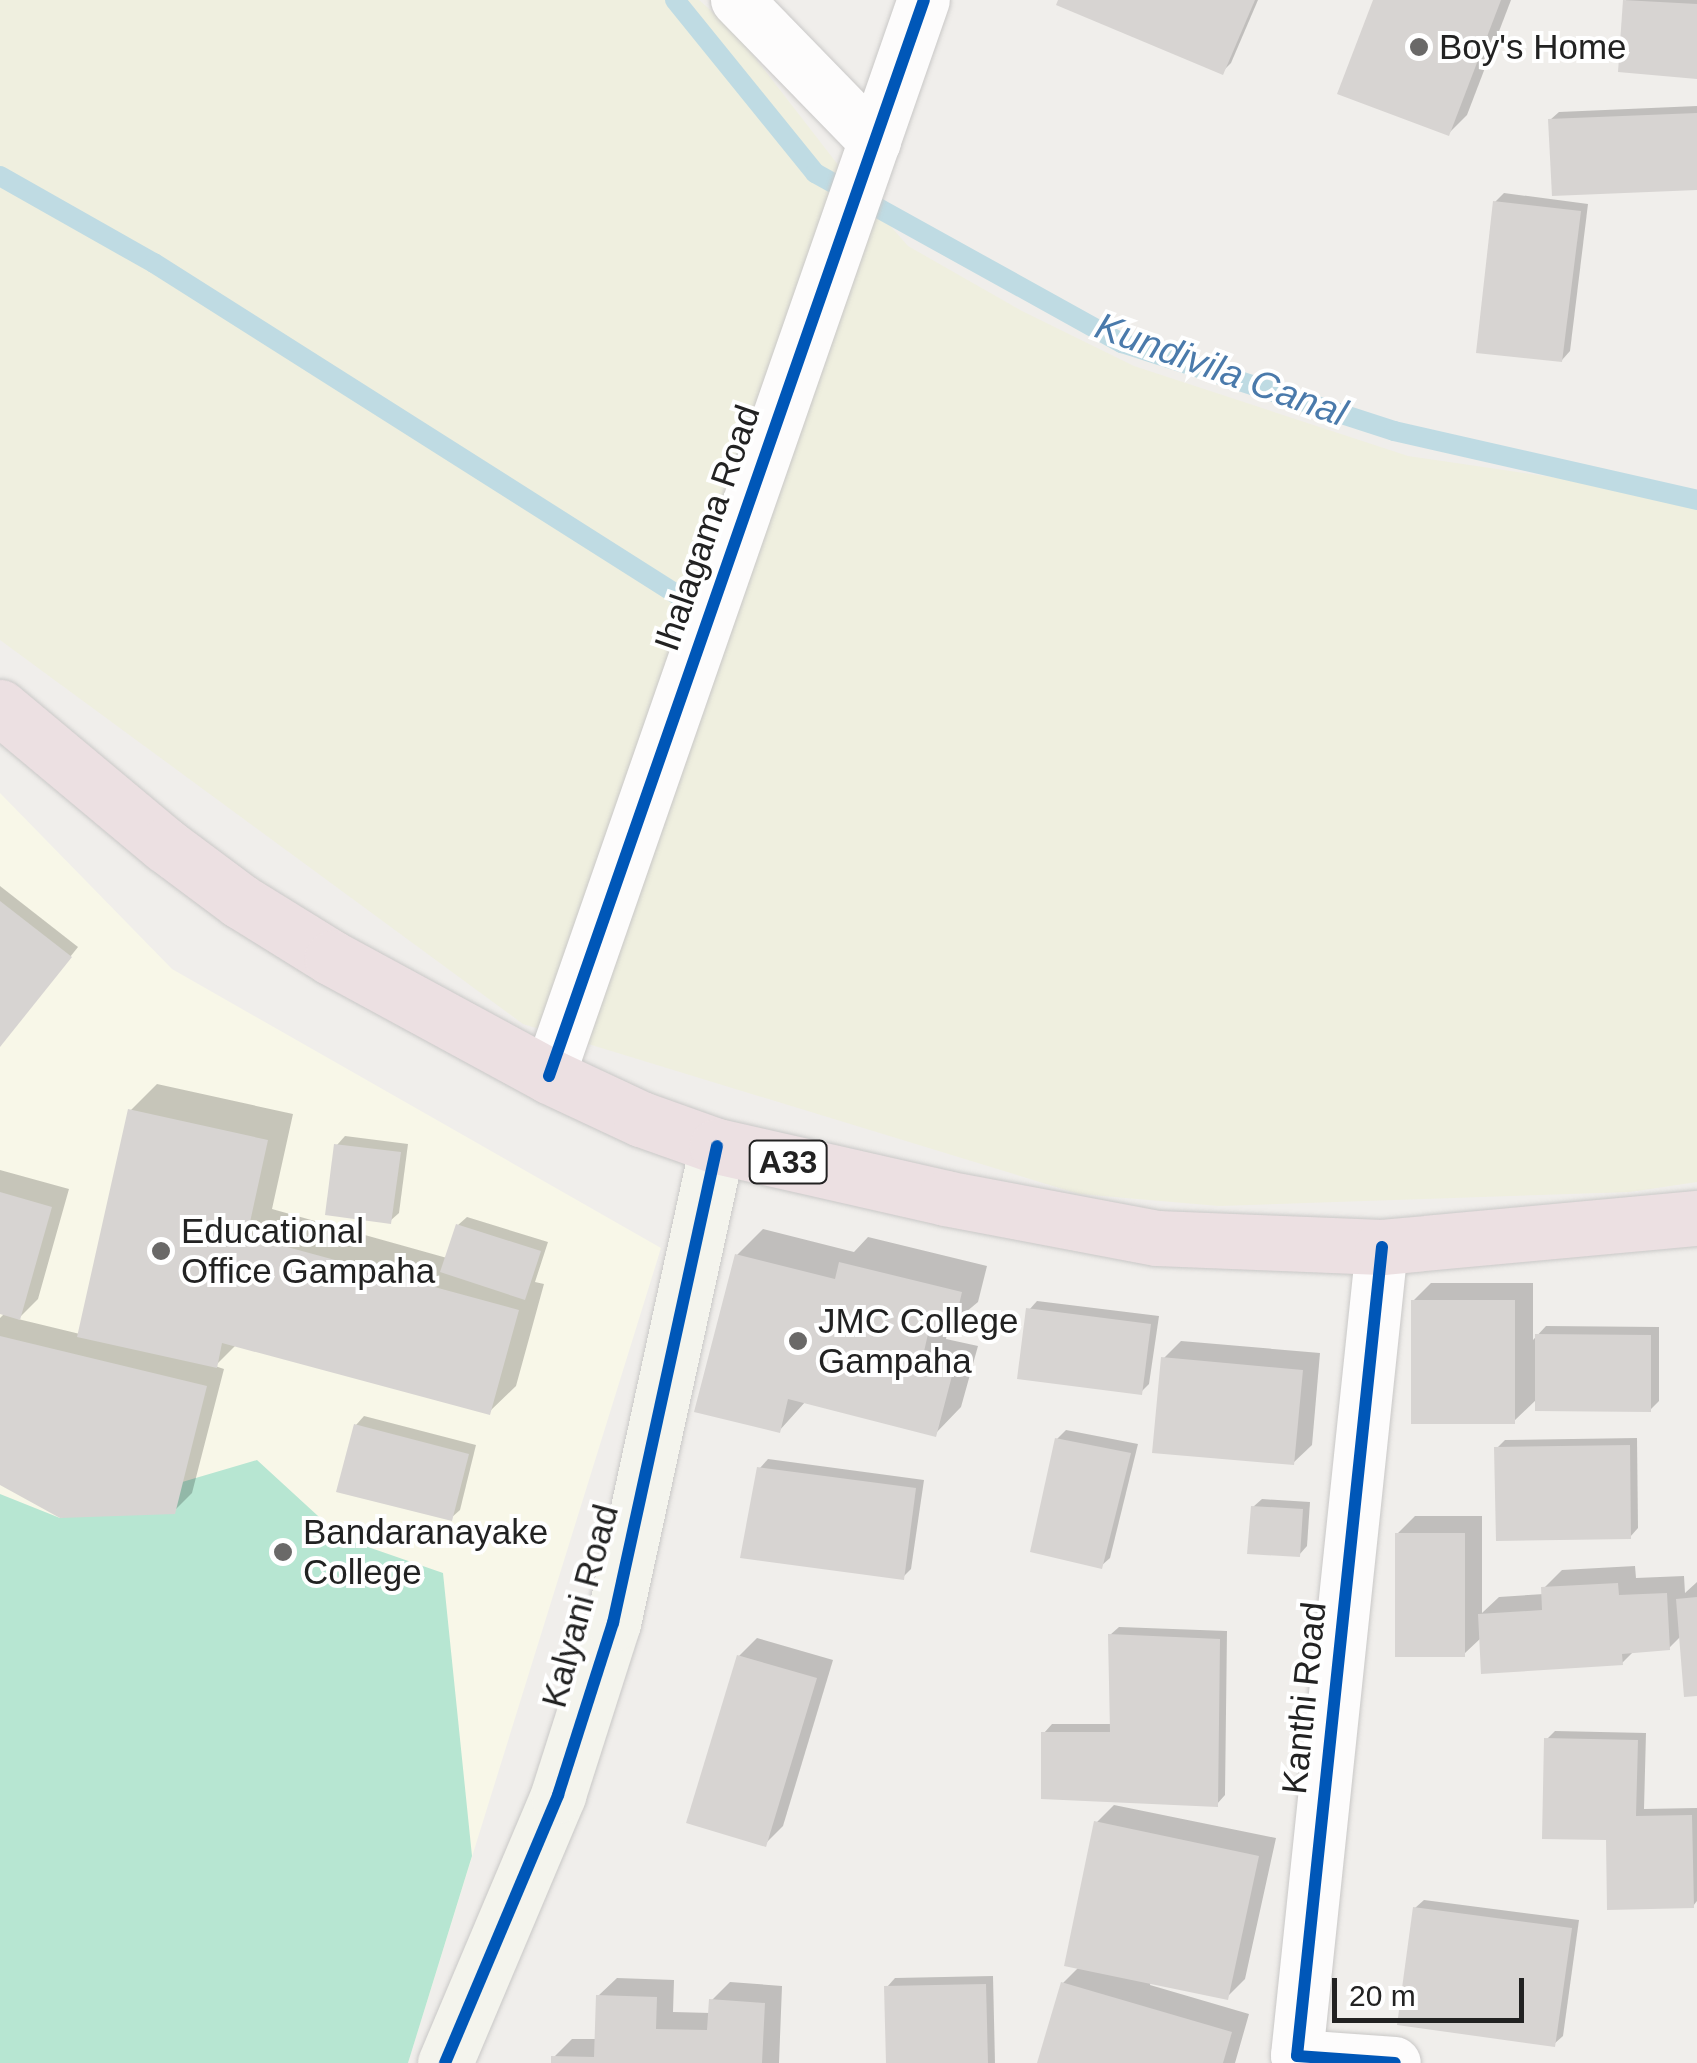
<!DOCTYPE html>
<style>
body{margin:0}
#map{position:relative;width:1697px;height:2063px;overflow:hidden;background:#f0eeeb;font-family:Helvetica,sans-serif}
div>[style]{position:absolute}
.education>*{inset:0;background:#f8f7e8}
.farmland>*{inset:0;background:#efefdf}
.pitch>*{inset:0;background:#b7e6d2}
.shadow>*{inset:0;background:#0003}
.stream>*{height:20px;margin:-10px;padding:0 10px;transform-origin:10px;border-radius:10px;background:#bfdbe3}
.building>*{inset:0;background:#d7d4d2}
.roads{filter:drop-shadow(0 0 2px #c9c8c7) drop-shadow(0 0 2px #c9c8c7)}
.street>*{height:52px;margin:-26px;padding:0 26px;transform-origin:26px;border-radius:26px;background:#fdfcfc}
.secondary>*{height:55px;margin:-27.5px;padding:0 27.5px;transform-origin:27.5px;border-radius:27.5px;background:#f4f4ed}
.highway>*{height:55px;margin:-27.5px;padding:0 27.5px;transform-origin:27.5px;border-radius:27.5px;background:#ece0e2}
.cycleway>*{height:12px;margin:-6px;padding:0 6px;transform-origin:6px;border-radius:6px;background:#0057b8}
.dots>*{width:28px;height:28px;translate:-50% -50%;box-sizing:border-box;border:5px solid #fff;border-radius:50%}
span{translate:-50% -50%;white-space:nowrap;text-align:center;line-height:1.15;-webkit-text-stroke:8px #fff;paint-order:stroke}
.shield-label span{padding:2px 8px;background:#fff;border:2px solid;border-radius:8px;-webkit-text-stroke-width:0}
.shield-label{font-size:32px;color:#222;font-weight:700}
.poi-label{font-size:35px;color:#222}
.left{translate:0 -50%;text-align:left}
.street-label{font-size:35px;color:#222}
.water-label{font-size:38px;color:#4a7aab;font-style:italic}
.scale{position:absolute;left:1332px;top:1978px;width:192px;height:45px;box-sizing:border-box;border:5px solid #222;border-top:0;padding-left:12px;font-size:30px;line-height:35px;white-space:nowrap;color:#222;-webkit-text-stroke:8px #fff;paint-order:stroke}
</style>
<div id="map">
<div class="education">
<i style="clip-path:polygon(0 793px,172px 969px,661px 1248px,408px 2063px,0 2063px)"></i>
</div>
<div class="farmland">
<i style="clip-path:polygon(0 0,699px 0,735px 32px,849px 179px,908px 246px,1022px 311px,1134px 366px,1408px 456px,1676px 495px,1697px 493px,1697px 1182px,1630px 1192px,1219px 1206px,1079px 1194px,523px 1024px,0 640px)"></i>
</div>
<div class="pitch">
<i style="clip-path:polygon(257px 1460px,342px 1538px,443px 1573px,472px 1856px,408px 2063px,0 2063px,0 1494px,60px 1518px)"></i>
</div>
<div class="shadow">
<i style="clip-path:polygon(1061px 0,1258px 0,1231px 63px,1222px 72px)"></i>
<i style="clip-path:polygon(1376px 0,1511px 0,1467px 115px,1449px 133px)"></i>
<i style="clip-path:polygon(1626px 0,1697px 0,1697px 76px,1621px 70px)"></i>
<i style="clip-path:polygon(1697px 106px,1697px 188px,1550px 120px,1559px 112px)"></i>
<i style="clip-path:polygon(1504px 193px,1588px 204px,1570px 351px,1562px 360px,1495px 202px)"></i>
<i style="clip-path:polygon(0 886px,78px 947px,0 1045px)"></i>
<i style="clip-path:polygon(157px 1084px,293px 1114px,272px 1209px,447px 1258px,458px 1225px,467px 1217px,548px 1242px,535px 1282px,544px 1284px,516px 1386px,489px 1412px,237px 1344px,215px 1366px,224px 1369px,192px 1493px,174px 1511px,0 1482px,0 1318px,5px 1313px,0 1312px,0 1170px,69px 1189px,38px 1299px,18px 1319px,80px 1334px,130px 1111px)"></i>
<i style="clip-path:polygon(345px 1136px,408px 1144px,399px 1213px,390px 1221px,337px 1145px)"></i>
<i style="clip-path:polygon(763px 1229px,854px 1252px,868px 1237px,987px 1266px,978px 1302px,948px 1327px,946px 1339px,978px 1346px,961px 1407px,935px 1434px,806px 1401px,779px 1431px,737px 1255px)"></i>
<i style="clip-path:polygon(1431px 1283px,1533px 1283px,1533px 1340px,1546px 1326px,1659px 1327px,1659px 1401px,1650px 1410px,1537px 1399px,1514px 1421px,1413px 1301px)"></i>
<i style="clip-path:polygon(1037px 1301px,1159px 1316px,1149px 1384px,1141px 1392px,1029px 1310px)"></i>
<i style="clip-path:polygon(1181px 1341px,1320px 1353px,1312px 1445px,1293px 1463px,1163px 1359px)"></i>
<i style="clip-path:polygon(364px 1416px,476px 1445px,460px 1510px,451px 1518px,356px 1425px)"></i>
<i style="clip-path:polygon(1066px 1430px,1138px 1444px,1110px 1558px,1101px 1566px,1057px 1439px)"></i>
<i style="clip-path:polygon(1637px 1438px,1638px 1528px,1630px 1537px,1497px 1448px,1505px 1440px)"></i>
<i style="clip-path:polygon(768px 1459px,924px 1480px,911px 1569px,903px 1577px,760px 1468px)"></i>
<i style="clip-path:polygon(1262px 1499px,1310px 1502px,1307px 1546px,1299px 1555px,1253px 1507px)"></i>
<i style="clip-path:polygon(1415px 1516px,1482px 1516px,1482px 1613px,1499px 1597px,1544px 1594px,1544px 1588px,1562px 1570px,1635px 1566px,1636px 1578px,1684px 1576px,1685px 1593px,1697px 1582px,1697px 1694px,1681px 1636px,1669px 1648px,1635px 1650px,1622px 1663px,1482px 1637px,1464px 1654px,1397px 1534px)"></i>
<i style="clip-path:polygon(1119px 1627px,1227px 1631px,1225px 1795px,1217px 1804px,1044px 1733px,1052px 1724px,1112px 1724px,1110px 1635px)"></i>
<i style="clip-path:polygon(757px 1638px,833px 1660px,783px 1826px,765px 1844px,739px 1656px)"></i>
<i style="clip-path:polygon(1555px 1731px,1646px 1733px,1644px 1809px,1697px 1808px,1697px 1901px,1693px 1906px,1609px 1837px,1547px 1739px)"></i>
<i style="clip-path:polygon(1114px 1805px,1276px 1838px,1245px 1979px,1227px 1997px,1151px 1981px,1150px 1985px,1249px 2014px,1235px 2063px,1039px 2063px,1063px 1983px,1079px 1967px,1096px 1823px)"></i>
<i style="clip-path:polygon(1424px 1900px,1579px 1920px,1563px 2036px,1554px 2044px,1415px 1908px)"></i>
<i style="clip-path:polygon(993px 1976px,995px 2063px,889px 2063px,887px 1987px,895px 1978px)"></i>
<i style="clip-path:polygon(617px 1978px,674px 1980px,673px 2012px,711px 2013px,712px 2000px,730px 1982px,782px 1986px,779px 2063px,553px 2063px,554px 2057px,572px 2039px,597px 2039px,598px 1996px)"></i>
</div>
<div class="stream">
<i style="left:675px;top:0;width:223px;rotate:51deg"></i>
<i style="left:815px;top:173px;width:351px;rotate:29deg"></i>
<i style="left:1122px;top:343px;width:286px;rotate:17.9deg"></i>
<i style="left:1394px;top:431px;width:311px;rotate:12.8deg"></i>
<i style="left:0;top:176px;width:177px;rotate:29.5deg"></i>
<i style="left:154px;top:263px;width:624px;rotate:32.37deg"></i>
</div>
<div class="building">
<i style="clip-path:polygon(1058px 0,1255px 0,1223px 75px,1056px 5px)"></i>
<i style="clip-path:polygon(1373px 0,1501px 0,1449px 136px,1337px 94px)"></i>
<i style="clip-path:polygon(1623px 0,1697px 4px,1697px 79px,1618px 72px)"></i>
<i style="clip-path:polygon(1697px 113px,1697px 190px,1552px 196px,1548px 119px)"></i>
<i style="clip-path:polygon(1493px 201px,1581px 211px,1562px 362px,1476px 353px)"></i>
<i style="clip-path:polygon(0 901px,72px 957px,0 1047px)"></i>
<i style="clip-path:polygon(128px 1109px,268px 1140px,247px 1236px,519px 1310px,490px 1415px,222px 1343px,217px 1368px,77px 1337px)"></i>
<i style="clip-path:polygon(334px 1144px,401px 1152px,391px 1224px,325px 1215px)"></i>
<i style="clip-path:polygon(0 1192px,52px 1207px,20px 1320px,0 1314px)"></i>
<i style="clip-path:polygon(456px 1224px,541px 1251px,525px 1300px,440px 1272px)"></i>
<i style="clip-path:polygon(735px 1254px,835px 1279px,839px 1262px,962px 1292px,953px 1331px,930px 1325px,921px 1365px,953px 1372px,936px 1437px,788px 1399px,780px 1433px,694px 1412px)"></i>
<i style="clip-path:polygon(1411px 1300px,1515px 1300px,1515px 1424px,1411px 1424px)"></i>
<i style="clip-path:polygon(1026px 1308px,1151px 1324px,1142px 1395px,1017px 1379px)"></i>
<i style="clip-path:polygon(1535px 1334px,1651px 1335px,1651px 1412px,1535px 1411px)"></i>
<i style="clip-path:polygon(0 1336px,207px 1386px,175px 1514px,60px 1518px,0 1485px)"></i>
<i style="clip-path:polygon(1161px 1357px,1303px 1370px,1294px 1465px,1152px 1453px)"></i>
<i style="clip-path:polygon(354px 1424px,469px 1454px,452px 1521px,336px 1492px)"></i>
<i style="clip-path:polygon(1055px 1438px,1131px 1453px,1102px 1569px,1030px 1552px)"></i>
<i style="clip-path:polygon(1630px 1445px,1631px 1539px,1496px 1541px,1494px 1447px)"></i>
<i style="clip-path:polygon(757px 1467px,916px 1488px,904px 1580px,740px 1558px)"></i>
<i style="clip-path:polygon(1251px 1506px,1303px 1509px,1300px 1557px,1247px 1554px)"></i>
<i style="clip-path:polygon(1395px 1533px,1465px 1533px,1465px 1657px,1395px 1657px)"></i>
<i style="clip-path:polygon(1618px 1583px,1619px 1595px,1667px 1593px,1670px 1650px,1622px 1654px,1623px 1665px,1481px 1674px,1478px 1614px,1542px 1610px,1541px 1587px)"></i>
<i style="clip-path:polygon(1697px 1597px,1697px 1696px,1684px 1697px,1676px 1599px)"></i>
<i style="clip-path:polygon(1108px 1634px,1220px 1639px,1218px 1807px,1041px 1799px,1041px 1732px,1110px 1732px)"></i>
<i style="clip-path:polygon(737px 1655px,817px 1678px,766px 1847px,686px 1823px)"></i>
<i style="clip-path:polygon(1544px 1738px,1638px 1740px,1636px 1816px,1692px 1815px,1694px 1908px,1607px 1910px,1606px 1840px,1542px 1839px)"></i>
<i style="clip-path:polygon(1094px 1821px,1259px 1856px,1228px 2000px,1064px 1966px)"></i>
<i style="clip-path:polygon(1413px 1907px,1572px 1928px,1555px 2047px,1397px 2025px)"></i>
<i style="clip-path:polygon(1061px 1982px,1232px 2032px,1223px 2063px,1037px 2063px)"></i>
<i style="clip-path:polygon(986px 1984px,988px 2063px,886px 2063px,884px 1986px)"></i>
<i style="clip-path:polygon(596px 1995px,657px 1997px,656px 2029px,707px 2030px,709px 1999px,765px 2003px,762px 2063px,551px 2063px,551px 2056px,594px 2057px)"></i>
</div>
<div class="roads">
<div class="street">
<i style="left:737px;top:0;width:198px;rotate:45.8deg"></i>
<i style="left:549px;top:1076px;width:1139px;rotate:-70.79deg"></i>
<i style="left:1382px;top:1247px;width:813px;rotate:96deg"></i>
<i style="left:1297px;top:2056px;width:98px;rotate:4.1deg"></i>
</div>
<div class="secondary">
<i style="left:445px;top:2063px;width:291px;rotate:-67.1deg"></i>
<i style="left:558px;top:1795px;width:181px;rotate:-72.3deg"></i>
<i style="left:613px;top:1623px;width:488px;rotate:-77.7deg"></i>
</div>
<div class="highway">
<i style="left:0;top:707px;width:215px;rotate:39.9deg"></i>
<i style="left:165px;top:845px;width:94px;rotate:36.7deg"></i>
<i style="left:240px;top:901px;width:108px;rotate:31.8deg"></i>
<i style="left:332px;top:958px;width:247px;rotate:28.5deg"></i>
<i style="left:549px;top:1076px;width:102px;rotate:25.1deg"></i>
<i style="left:641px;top:1119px;width:81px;rotate:19.6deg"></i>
<i style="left:717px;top:1146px;width:234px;rotate:12.8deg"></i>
<i style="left:945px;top:1198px;width:216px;rotate:10.7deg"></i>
<i style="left:1157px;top:1238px;width:225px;rotate:2.3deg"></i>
<i style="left:1382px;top:1247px;width:316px;rotate:-5.3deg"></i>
</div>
</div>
<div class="cycleway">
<i style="left:549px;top:1076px;width:1139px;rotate:-70.79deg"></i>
<i style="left:1382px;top:1247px;width:813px;rotate:96deg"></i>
<i style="left:1297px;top:2056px;width:98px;rotate:4.1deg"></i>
<i style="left:445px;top:2063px;width:291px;rotate:-67.1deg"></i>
<i style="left:558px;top:1795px;width:181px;rotate:-72.3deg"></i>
<i style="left:613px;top:1623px;width:488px;rotate:-77.7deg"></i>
</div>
<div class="dots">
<i style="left:1419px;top:47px;background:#6a6968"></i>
<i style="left:161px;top:1251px;background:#6a6968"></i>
<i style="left:798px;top:1341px;background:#6a6968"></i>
<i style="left:283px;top:1552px;background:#6a6968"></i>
</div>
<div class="shield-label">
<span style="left:788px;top:1162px">A33</span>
</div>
<div class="poi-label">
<span class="left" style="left:1439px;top:47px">Boy's Home</span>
<span class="left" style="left:181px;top:1251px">Educational<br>Office Gampaha</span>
<span class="left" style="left:818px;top:1341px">JMC College<br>Gampaha</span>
<span class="left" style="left:303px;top:1552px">Bandaranayake<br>College</span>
</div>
<div class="street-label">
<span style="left:707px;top:528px;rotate:-71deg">Ihalagama Road</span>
<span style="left:580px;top:1606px;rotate:-75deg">Kalyani Road</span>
<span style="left:1304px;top:1698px;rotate:-84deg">Kanthi Road</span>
</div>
<div class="water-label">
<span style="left:1221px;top:370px;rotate:20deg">Kundivila Canal</span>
</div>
<div class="scale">20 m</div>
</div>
